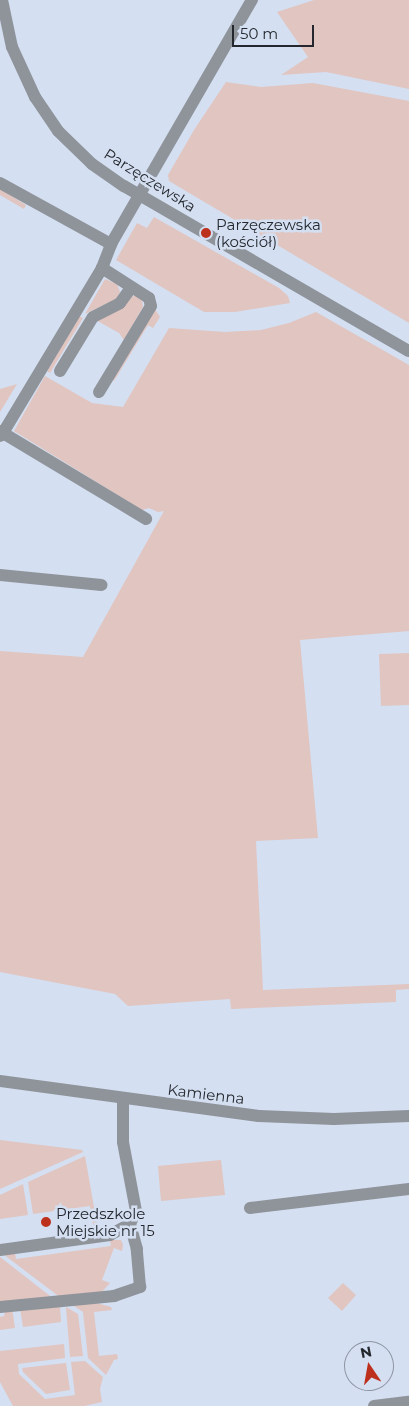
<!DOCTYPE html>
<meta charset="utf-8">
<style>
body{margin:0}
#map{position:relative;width:409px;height:1406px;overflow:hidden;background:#d4dff1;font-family:Montserrat,sans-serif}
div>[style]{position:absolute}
.green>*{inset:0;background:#e1c5c0}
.minor>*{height:12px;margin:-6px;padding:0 6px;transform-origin:6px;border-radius:6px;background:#8f949b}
.tertiary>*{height:12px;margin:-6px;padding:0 6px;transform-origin:6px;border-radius:6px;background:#8f949b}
.dots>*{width:14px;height:14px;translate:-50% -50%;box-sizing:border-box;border:2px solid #d4dff1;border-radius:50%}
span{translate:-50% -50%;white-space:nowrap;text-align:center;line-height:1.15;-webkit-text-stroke:5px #d4dff1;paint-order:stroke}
.street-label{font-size:15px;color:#24282e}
.poi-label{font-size:15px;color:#24282e}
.left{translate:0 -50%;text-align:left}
.north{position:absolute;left:344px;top:1341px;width:50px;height:50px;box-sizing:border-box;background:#d4dff1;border:1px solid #8e96a3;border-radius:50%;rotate:348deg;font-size:14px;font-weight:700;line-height:20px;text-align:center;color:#24282e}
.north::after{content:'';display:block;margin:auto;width:18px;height:22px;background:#bc301c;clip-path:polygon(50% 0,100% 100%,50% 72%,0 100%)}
.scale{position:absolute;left:232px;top:25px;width:82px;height:22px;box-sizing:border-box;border:2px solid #24282e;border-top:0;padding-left:6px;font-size:15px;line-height:18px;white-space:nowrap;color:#24282e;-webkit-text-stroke:4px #d4dff1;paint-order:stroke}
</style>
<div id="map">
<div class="green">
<i style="clip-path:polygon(314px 0,409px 0,409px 89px,326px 72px,281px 75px,308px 57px,277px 12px)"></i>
<i style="clip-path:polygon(226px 82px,261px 87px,313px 83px,409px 101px,409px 323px,169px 181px,168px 175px,194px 130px)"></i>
<i style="clip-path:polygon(0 189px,26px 205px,24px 209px,0 195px)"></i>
<i style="clip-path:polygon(154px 217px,279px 288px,288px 296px,290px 303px,235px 312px,204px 312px,116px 260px,137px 223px,147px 228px)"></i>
<i style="clip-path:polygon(105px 279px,117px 284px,120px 292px,116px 299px,85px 314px)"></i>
<i style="clip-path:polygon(135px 295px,142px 299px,143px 307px,124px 340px,119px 333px,94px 319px)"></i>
<i style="clip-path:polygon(153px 306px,160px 317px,153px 328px,148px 325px,114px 381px,110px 377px)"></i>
<i style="clip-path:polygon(316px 312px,409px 365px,409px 631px,300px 640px,318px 838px,256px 841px,263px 990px,409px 984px,409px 989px,396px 990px,396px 1002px,231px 1009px,230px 999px,128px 1006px,115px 994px,0 972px,0 651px,83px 657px,164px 511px,158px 512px,149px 508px,142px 510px,14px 431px,45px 376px,92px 403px,123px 407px,169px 328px,225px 332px,261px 330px,289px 323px)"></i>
<i style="clip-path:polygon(79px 316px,83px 318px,50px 373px,47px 371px)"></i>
<i style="clip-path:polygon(17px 384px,0 412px,0 389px)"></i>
<i style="clip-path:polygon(409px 653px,409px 705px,381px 706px,379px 654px)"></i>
<i style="clip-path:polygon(0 1140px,82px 1150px,83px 1152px,0 1189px)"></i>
<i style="clip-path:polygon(85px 1156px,97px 1224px,93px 1225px,90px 1206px,33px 1214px,28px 1182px)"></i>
<i style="clip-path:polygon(221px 1160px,225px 1195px,161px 1201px,158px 1166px)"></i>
<i style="clip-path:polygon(23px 1184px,28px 1215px,0 1219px,0 1195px)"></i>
<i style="clip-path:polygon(110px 1240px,121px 1240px,123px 1245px,122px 1251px,114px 1248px,102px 1280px,110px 1283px,99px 1295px,61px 1298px,3px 1254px,15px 1253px,16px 1259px,111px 1246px)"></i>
<i style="clip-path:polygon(0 1257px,54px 1299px,0 1302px)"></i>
<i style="clip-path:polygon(343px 1283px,356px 1295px,342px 1311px,328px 1298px)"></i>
<i style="clip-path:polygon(93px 1302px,111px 1307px,112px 1310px,94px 1312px,99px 1356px,117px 1354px,118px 1359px,114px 1360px,106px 1375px,88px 1358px,83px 1312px,71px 1304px)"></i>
<i style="clip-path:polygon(60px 1307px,61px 1322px,23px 1327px,20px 1308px)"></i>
<i style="clip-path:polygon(66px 1307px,78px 1314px,83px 1356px,70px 1357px)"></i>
<i style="clip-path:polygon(6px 1308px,12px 1308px,15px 1328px,0 1330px,0 1317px,4px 1316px)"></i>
<i style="clip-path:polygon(64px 1344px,65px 1358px,18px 1364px,19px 1374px,45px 1399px,75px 1395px,71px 1362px,85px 1361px,103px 1377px,100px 1389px,102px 1402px,84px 1406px,13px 1406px,0 1382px,0 1351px)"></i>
<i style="clip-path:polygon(66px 1363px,70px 1390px,46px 1394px,23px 1372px,22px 1368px)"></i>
</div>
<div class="minor">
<i style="left:0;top:183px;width:127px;rotate:28.8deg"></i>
<i style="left:60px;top:371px;width:63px;rotate:-58.6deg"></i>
<i style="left:93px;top:317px;width:30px;rotate:-27deg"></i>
<i style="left:120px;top:303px;width:19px;rotate:-54deg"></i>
<i style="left:99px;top:392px;width:100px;rotate:-58.8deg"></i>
<i style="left:151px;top:306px;width:8px;rotate:-104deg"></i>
<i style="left:149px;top:298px;width:56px;rotate:-147.4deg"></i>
<i style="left:0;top:431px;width:4px;rotate:34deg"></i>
<i style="left:3px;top:433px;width:192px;rotate:-59deg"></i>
<i style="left:102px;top:268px;width:26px;rotate:-69deg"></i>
<i style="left:111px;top:244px;width:282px;rotate:-60deg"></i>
<i style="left:0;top:436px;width:4px;rotate:-45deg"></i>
<i style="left:3px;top:433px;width:167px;rotate:31deg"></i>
<i style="left:0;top:575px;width:102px;rotate:5.6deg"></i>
<i style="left:0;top:1081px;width:261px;rotate:7.7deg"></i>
<i style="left:259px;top:1116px;width:75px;rotate:2.3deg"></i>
<i style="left:334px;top:1119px;width:75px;rotate:-2.3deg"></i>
<i style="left:250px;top:1208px;width:160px;rotate:-6.8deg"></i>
<i style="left:0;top:1250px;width:111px;rotate:-7.8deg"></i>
<i style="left:110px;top:1235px;width:23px;rotate:-29deg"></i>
<i style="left:0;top:1307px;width:115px;rotate:-5.5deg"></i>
<i style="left:114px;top:1296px;width:28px;rotate:-19deg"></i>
<i style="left:140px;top:1287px;width:38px;rotate:-95deg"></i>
<i style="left:137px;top:1249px;width:26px;rotate:-106deg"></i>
<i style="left:130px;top:1224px;width:14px;rotate:-65deg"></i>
<i style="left:136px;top:1211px;width:70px;rotate:-100.7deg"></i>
<i style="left:123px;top:1142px;width:43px;rotate:-90deg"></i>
<i style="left:374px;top:1406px;width:35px;rotate:-7deg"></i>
</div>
<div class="tertiary">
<i style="left:2px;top:0;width:48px;rotate:78deg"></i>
<i style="left:12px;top:47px;width:55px;rotate:65.3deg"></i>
<i style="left:35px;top:97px;width:41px;rotate:55.9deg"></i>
<i style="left:58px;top:131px;width:47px;rotate:44.1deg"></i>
<i style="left:92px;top:164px;width:39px;rotate:35deg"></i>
<i style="left:124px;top:186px;width:329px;rotate:30.1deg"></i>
</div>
<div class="dots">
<i style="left:206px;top:233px;background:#bc301c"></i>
<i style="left:46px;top:1222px;background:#bc301c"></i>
</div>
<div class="street-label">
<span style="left:150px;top:180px;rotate:32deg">Parzęczewska</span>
<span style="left:206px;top:1094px;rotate:7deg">Kamienna</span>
</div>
<div class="poi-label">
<span class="left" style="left:216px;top:233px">Parzęczewska<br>(kościół)</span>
<span class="left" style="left:56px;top:1222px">Przedszkole<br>Miejskie nr 15</span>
</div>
<div class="north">N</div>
<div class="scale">50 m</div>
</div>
